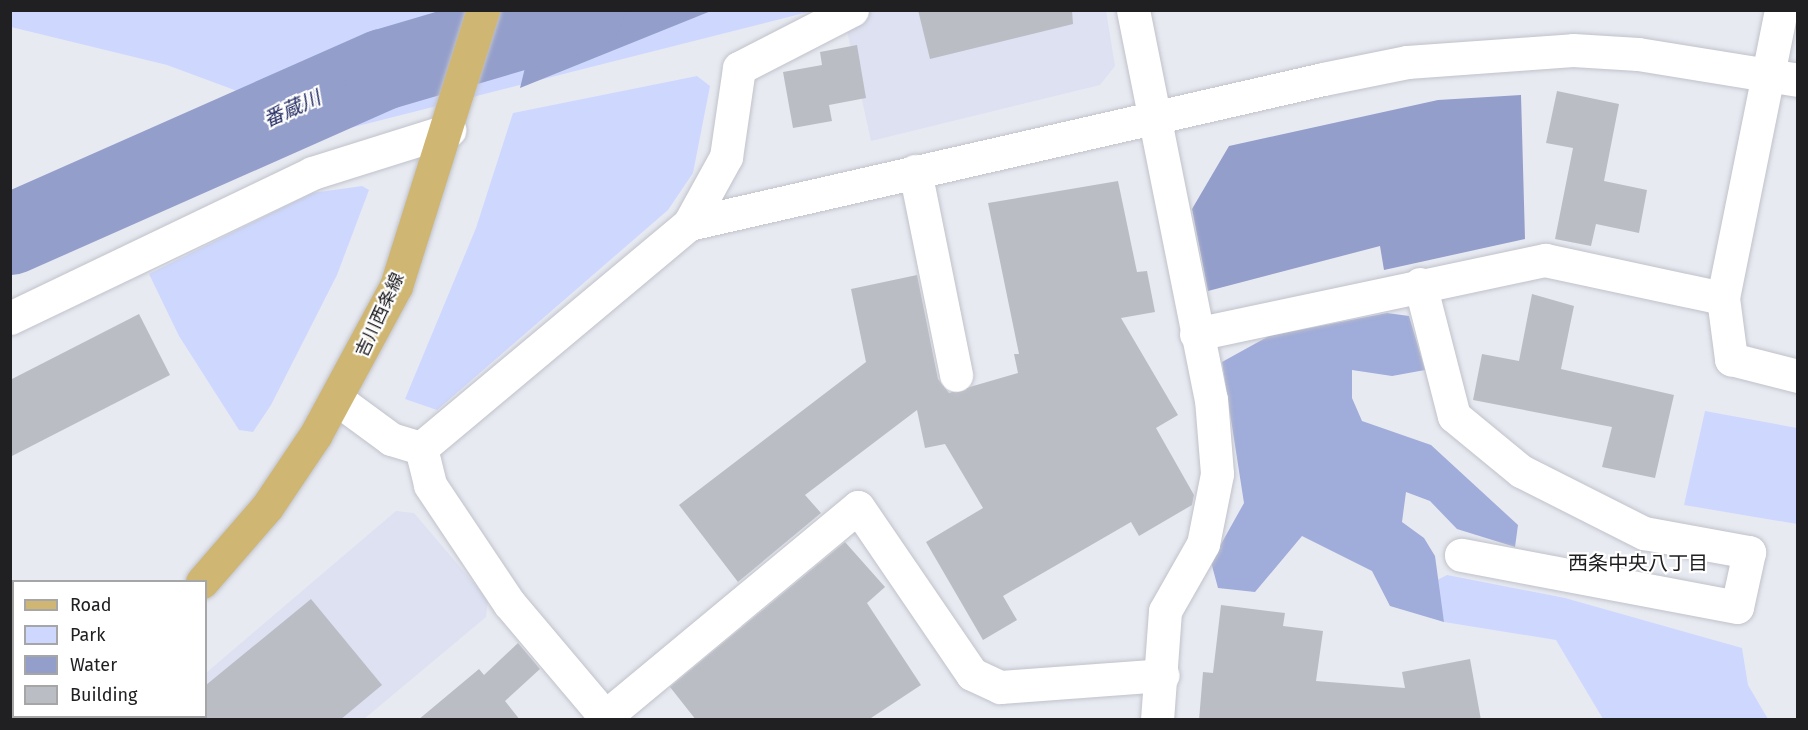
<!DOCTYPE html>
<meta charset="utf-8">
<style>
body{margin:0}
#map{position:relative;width:1808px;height:730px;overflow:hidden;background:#e8eaf2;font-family:"Fira Sans","Noto Sans JP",sans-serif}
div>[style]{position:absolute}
.built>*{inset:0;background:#dde1f1}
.green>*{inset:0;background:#ced8fe}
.forest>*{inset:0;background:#a0acd9}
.water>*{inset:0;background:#939ecb}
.river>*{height:81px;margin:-40.5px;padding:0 40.5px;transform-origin:40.5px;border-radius:40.5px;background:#939ecb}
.building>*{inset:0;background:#bbbdc5}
.roads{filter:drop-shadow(0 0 2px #c0c2ca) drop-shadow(0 0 2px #c0c2ca)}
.minor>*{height:33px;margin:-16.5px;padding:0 16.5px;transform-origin:16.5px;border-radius:16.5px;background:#fff}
.major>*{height:33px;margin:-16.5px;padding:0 16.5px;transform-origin:16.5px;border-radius:16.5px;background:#cfb672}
span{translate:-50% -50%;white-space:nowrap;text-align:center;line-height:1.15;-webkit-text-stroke:4.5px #fff;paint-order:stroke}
.street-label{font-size:18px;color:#202023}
.water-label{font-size:20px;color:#252d64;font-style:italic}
.neighbourhood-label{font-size:20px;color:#202023}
.frame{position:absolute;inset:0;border:12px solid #202023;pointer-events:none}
.legend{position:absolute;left:12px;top:580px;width:195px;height:138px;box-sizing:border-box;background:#fff;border:2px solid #a6a6a7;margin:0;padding:8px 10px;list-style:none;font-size:18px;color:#202023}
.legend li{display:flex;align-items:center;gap:12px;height:30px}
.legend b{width:30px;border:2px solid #a6a6a7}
</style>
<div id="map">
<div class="built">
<i style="clip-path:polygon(871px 10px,1106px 11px,1115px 66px,1100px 85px,871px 141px,845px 22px)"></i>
<i style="clip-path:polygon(396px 511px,414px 513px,488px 600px,486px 617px,364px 719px,176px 720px,206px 716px,206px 673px)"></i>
</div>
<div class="green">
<i style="clip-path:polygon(11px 10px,812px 11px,342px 130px,167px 65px,11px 27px)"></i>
<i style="clip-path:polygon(697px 76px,710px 86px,693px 173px,668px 210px,437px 410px,405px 399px,476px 228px,513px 113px)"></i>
<i style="clip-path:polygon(362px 186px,369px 190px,337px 275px,271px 405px,253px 432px,239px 430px,179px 336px,149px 274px,312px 193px)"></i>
<i style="clip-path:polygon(1705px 411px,1797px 428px,1797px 524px,1684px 505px)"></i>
<i style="clip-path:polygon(1447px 575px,1565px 598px,1742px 648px,1748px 685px,1768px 719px,1603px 719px,1556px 640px,1444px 622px,1435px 581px)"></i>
</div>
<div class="forest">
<i style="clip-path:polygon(1387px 313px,1409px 316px,1425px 370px,1392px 376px,1352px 370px,1352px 398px,1362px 421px,1431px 445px,1518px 525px,1515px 547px,1457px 529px,1430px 501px,1406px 492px,1402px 522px,1424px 538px,1435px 556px,1444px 622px,1390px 606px,1372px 571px,1302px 536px,1255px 592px,1218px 588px,1211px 562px,1244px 503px,1222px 362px,1269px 336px)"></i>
</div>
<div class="water">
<i style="clip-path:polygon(539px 11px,539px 10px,711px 11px,520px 88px)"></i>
<i style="clip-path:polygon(1521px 95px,1525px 239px,1384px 270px,1380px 246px,1208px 291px,1192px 209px,1229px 146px,1438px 100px)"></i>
</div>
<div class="river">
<i style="left:10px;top:234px;width:408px;rotate:-23.9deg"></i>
<i style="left:383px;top:69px;width:209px;rotate:-16.4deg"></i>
</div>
<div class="building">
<i style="clip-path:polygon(918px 10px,1072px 10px,1073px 24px,930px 59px)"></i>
<i style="clip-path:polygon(857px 45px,866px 98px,829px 105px,832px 121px,793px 128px,783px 72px,822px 65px,820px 52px)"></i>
<i style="clip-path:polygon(1557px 91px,1619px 104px,1604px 181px,1647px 190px,1639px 233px,1596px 224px,1591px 246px,1555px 239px,1573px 148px,1546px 143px)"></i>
<i style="clip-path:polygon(1118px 181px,1137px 272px,1147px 271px,1155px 312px,1121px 318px,1178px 415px,1156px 428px,1194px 495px,1192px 505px,1139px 536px,1131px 522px,1003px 596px,1017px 620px,983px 640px,926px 542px,983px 508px,945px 444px,925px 448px,917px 410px,805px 495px,821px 513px,738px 582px,679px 505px,866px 362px,851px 289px,917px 275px,938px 379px,949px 393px,1018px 373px,1014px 354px,1019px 354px,988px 203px)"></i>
<i style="clip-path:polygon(1532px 294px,1574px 306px,1561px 369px,1674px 395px,1655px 478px,1602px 467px,1612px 427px,1473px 400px,1482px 354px,1519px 361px)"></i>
<i style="clip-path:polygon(139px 314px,170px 375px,10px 457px,10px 380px)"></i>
<i style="clip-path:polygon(845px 542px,885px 587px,867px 603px,921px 685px,868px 720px,696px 720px,670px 687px)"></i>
<i style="clip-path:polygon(311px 599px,382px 685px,340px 720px,206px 720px,206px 685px)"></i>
<i style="clip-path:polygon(1221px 605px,1285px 613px,1283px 626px,1323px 631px,1316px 681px,1405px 688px,1402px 672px,1470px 659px,1481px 720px,1199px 720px,1203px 672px,1213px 673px)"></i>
<i style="clip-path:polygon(518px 643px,540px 669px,505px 701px,520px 720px,418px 720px,479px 669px,484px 675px)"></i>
</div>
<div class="roads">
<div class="minor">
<i style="left:1133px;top:10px;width:397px;rotate:78.7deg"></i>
<i style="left:1211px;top:399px;width:75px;rotate:85.4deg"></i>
<i style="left:1217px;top:474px;width:71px;rotate:101.3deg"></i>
<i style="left:1203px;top:544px;width:77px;rotate:119.6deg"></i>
<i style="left:1165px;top:611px;width:109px;rotate:94.2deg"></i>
<i style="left:1781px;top:10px;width:294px;rotate:101.4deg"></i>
<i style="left:1723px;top:298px;width:62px;rotate:82.5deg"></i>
<i style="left:1731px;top:359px;width:69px;rotate:14.2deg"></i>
<i style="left:915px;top:171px;width:208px;rotate:78.6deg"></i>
<i style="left:689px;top:224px;width:77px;rotate:-61.1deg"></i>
<i style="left:726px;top:157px;width:90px;rotate:-81.7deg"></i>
<i style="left:739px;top:68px;width:127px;rotate:-27.2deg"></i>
<i style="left:1420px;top:284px;width:136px;rotate:75.6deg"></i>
<i style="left:1454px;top:416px;width:87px;rotate:39.4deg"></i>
<i style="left:1521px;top:471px;width:138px;rotate:26.8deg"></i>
<i style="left:1644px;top:533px;width:107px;rotate:10.3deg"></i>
<i style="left:1749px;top:552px;width:56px;rotate:102.3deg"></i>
<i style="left:1737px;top:607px;width:281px;rotate:-169.3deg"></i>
<i style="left:10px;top:318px;width:335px;rotate:-25.6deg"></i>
<i style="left:312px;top:173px;width:144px;rotate:-17.4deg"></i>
<i style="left:1196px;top:334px;width:357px;rotate:-12deg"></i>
<i style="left:1545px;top:260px;width:182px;rotate:12.1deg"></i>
<i style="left:338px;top:400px;width:66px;rotate:36.3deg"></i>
<i style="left:391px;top:439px;width:31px;rotate:17deg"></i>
<i style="left:421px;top:448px;width:349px;rotate:-39.9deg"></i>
<i style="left:689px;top:224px;width:650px;rotate:-12.88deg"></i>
<i style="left:1323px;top:79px;width:86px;rotate:-11.4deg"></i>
<i style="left:1407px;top:62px;width:166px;rotate:-4.1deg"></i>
<i style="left:1573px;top:50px;width:65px;rotate:3.5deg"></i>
<i style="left:1638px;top:54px;width:162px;rotate:9.2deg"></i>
<i style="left:421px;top:448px;width:38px;rotate:76deg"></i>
<i style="left:430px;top:485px;width:142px;rotate:56.2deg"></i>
<i style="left:509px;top:603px;width:153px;rotate:49.8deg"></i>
<i style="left:176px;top:716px;width:4px;rotate:76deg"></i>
<i style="left:606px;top:716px;width:327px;rotate:-39.7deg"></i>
<i style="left:858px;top:507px;width:202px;rotate:55.7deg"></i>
<i style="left:972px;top:674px;width:31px;rotate:25deg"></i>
<i style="left:1000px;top:687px;width:163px;rotate:-4.2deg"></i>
</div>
<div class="major">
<i style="left:202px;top:582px;width:99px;rotate:-49.1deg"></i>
<i style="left:267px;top:507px;width:88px;rotate:-56.1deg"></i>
<i style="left:316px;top:434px;width:168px;rotate:-61.6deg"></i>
<i style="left:396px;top:286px;width:289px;rotate:-72.5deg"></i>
<i style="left:58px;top:720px;width:6px;rotate:-45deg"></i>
</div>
</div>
<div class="street-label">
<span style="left:380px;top:315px;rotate:-65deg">吉川西条線</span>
</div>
<div class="water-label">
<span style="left:292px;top:109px;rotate:-24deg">番蔵川</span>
</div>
<div class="neighbourhood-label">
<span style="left:1638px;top:563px">西条中央八丁目</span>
</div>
<div class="frame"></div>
<ul class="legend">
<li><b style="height:8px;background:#cfb672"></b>Road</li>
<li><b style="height:16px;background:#ced8fe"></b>Park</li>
<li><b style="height:16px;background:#939ecb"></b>Water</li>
<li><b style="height:16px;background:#bbbdc5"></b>Building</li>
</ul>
</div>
